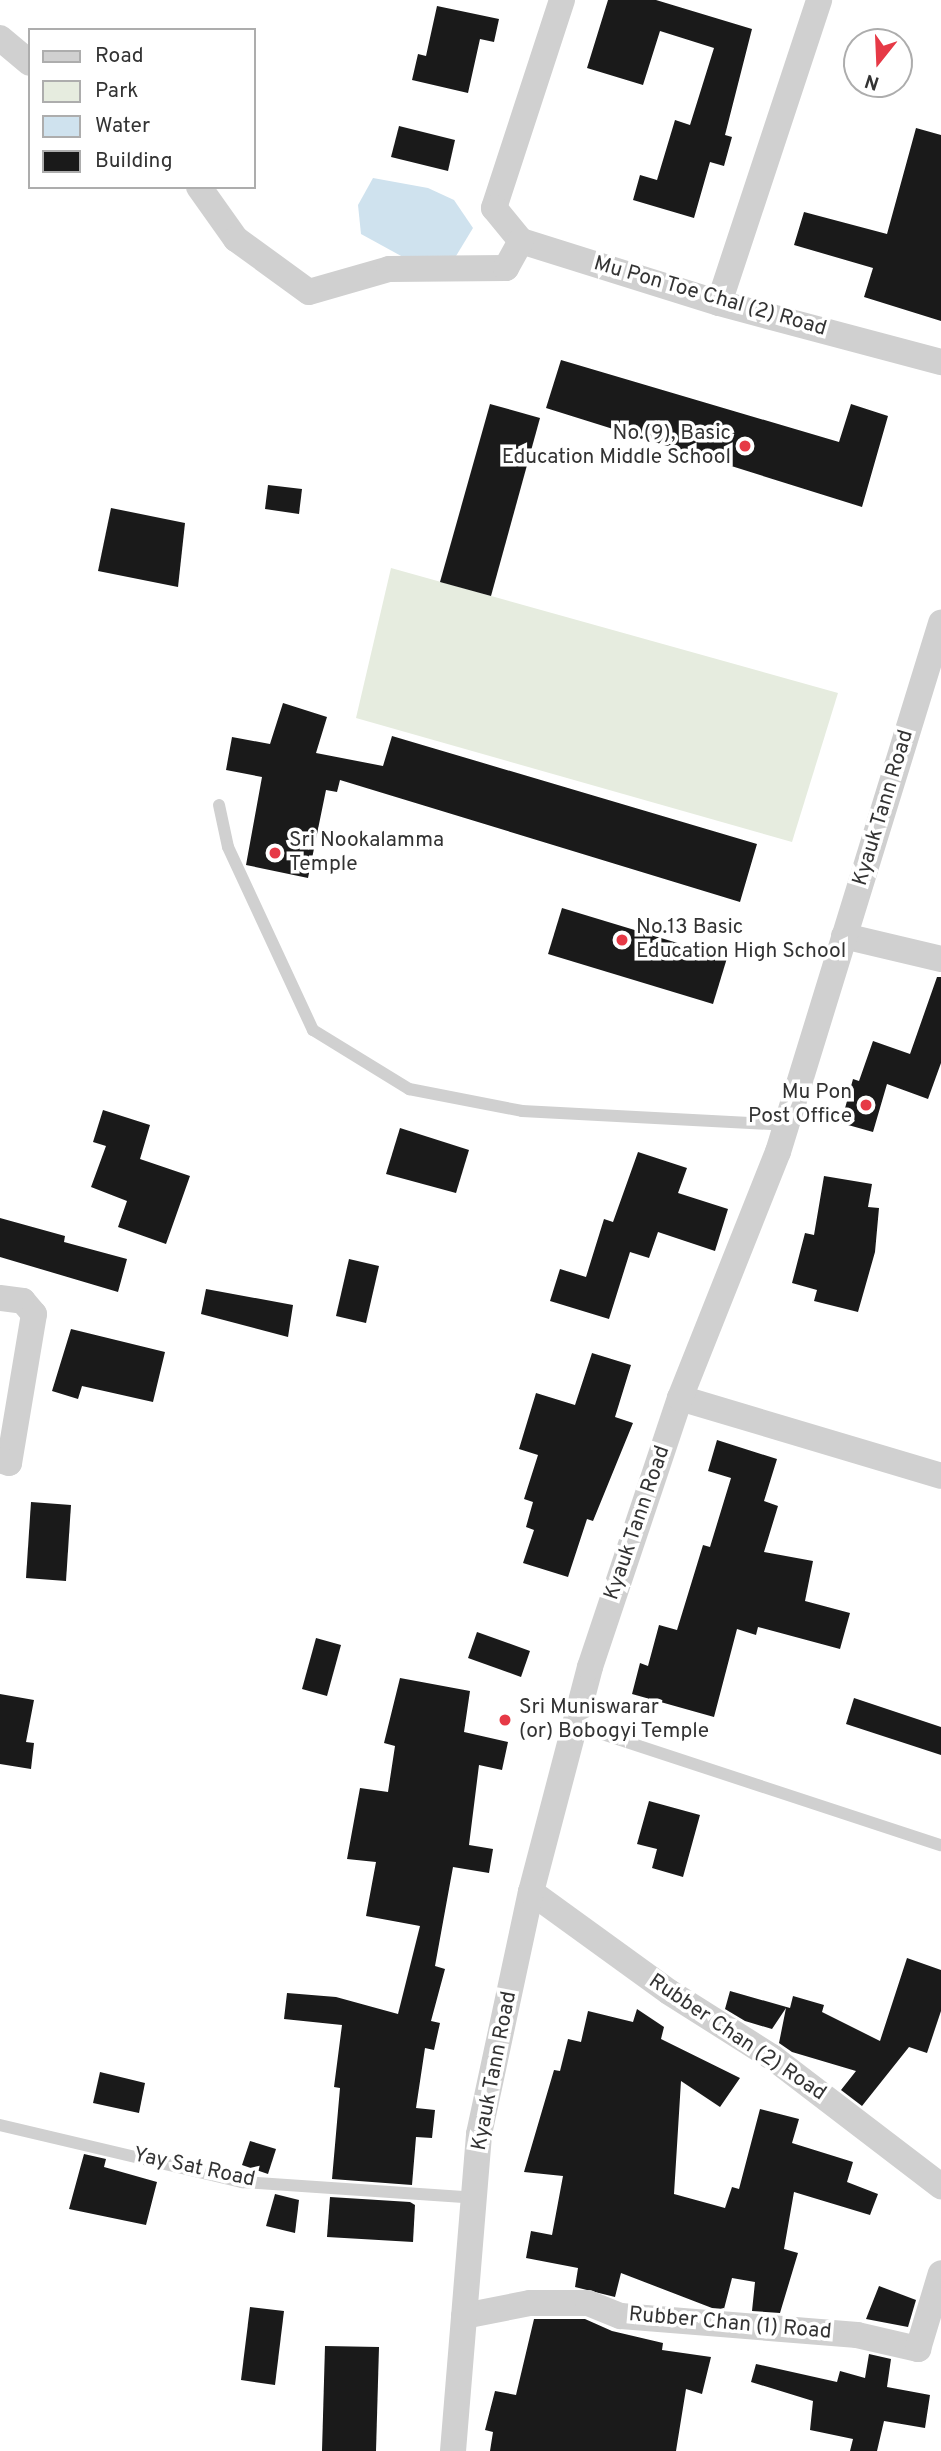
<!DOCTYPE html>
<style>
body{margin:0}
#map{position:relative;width:941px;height:2451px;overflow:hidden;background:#fff;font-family:Overpass,sans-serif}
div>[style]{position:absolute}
.green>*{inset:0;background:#e6ecdf}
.water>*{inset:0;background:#cfe2ee}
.building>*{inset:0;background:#1a1a1a}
.lane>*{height:12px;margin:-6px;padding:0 6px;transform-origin:6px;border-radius:6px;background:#d0d0d0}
.street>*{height:26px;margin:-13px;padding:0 13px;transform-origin:13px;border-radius:13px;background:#d0d0d0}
.dots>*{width:19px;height:19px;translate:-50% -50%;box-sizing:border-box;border:4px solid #fff;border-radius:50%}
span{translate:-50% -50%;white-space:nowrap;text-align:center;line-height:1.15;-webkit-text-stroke:7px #fff;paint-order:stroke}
.street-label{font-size:21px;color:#333}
.poi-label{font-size:21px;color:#333}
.right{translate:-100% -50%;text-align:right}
.left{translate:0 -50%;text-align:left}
.legend{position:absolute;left:28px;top:28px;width:228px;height:161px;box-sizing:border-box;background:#fff;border:2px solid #adadad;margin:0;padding:9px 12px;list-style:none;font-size:21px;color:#333}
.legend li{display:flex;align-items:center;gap:14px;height:35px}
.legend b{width:35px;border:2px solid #adadad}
.north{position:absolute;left:843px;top:28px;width:70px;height:70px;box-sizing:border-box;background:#fff;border:2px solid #adadad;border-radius:50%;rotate:198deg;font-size:19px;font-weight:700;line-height:28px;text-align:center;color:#333}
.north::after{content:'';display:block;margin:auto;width:24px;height:32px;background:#e63946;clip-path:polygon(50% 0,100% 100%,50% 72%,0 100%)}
</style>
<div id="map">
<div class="green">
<i style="clip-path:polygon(391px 568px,838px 693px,792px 842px,356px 718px)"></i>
</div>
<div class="water">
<i style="clip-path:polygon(373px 178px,428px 188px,454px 200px,473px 228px,453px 261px,403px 257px,361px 234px,358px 205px)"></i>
</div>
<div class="building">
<i style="clip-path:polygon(608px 0,656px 0,752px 29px,725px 135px,732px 137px,724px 166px,710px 162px,694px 218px,633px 200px,640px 175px,657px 180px,675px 120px,690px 125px,714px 48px,660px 31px,643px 85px,587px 68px)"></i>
<i style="clip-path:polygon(437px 6px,499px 19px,494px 42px,480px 39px,468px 93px,412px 80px,418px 54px,426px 56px)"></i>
<i style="clip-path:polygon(399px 126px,455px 140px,448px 171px,391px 157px)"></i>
<i style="clip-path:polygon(916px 128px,941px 135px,941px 321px,864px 297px,873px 268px,794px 245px,804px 212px,887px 234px)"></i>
<i style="clip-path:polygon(561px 360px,839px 442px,851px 404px,888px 416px,862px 507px,546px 408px)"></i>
<i style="clip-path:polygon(490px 404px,540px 418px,491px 596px,440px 582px)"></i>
<i style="clip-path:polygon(268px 485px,302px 489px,299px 514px,265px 509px)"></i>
<i style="clip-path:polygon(111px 508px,185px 523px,178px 587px,98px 571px)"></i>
<i style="clip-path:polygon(283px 703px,327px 717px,316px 753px,383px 766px,392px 736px,757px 844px,740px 902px,340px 780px,337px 792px,326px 790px,308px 878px,246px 865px,262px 777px,226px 770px,232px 737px,270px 744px)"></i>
<i style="clip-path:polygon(562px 908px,727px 958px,713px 1004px,548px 954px)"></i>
<i style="clip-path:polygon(937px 977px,941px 977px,941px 1063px,928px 1099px,887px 1084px,873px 1132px,841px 1123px,853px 1079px,859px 1081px,873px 1041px,910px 1054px)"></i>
<i style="clip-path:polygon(103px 1110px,150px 1125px,140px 1159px,190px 1176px,166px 1244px,118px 1227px,127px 1201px,91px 1187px,106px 1146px,93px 1142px)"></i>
<i style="clip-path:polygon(400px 1128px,469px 1150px,456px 1193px,386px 1174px)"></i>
<i style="clip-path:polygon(638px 1152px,687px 1168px,678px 1193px,728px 1209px,715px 1251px,658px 1232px,649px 1258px,630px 1252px,609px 1319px,550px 1301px,560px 1269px,586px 1277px,604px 1219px,613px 1222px)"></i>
<i style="clip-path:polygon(824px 1176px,872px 1184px,868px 1207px,879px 1208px,875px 1252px,858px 1312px,814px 1301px,817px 1290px,792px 1283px,805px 1233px,814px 1235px)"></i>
<i style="clip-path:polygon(0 1218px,65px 1236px,64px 1242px,127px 1259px,118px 1292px,0 1257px)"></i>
<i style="clip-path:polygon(349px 1259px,379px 1266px,366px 1323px,336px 1316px)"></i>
<i style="clip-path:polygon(206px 1289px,293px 1305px,288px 1337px,201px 1314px)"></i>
<i style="clip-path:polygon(71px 1329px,165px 1352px,153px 1402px,82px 1386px,78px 1399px,52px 1391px)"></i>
<i style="clip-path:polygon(592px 1353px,631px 1365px,615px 1417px,633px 1423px,593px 1521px,587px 1519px,568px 1577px,523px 1563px,534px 1530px,526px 1527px,533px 1502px,524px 1499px,538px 1455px,519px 1449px,536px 1393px,575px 1405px)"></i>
<i style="clip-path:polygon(717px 1440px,777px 1459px,764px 1501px,778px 1506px,764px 1552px,813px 1561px,805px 1601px,850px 1613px,840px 1649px,758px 1627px,756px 1635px,737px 1629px,714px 1717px,632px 1694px,640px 1663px,648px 1666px,659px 1625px,677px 1630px,703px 1545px,710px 1547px,731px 1478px,708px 1471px)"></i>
<i style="clip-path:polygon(31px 1502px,71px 1505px,66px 1581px,26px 1578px)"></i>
<i style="clip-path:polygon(477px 1632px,530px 1651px,521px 1677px,468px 1658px)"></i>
<i style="clip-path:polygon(316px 1638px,341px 1645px,327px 1696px,302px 1689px)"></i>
<i style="clip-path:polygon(400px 1678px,470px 1691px,464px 1732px,508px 1742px,502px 1770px,479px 1765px,469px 1845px,493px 1849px,489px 1873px,453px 1867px,435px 1966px,445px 1969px,431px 2021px,440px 2023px,434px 2050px,425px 2048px,416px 2108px,435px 2110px,432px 2138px,416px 2137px,412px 2185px,332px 2179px,340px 2088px,334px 2087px,342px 2025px,284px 2019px,287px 1993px,336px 1997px,398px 2014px,420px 1926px,366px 1916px,376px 1862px,347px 1859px,360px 1788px,388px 1792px,395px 1746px,384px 1743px)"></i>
<i style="clip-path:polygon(0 1694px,34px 1700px,26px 1742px,34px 1743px,31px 1769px,0 1764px)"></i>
<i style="clip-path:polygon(854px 1698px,941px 1727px,941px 1755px,846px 1724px)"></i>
<i style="clip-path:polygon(649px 1801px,700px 1815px,683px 1877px,652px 1868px,657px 1849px,637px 1844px)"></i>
<i style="clip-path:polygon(907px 1958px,941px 1970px,941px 2011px,927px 2053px,909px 2047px,862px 2106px,841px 2090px,856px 2071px,792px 2052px,779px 2043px,786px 2008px,772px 2029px,745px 2021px,725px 2009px,730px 1991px,790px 2008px,793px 1996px,824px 2005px,822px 2012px,880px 2041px)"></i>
<i style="clip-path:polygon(637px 2009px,664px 2027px,661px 2039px,740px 2078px,720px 2107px,681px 2081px,674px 2194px,725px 2208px,732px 2187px,739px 2189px,760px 2109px,799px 2119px,792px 2143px,853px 2162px,847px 2182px,878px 2194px,870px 2215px,794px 2192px,784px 2249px,798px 2253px,780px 2313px,752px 2311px,755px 2282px,732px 2278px,724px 2309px,712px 2308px,621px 2273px,615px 2297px,575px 2287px,578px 2268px,526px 2258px,531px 2231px,552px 2235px,563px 2176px,524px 2172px,554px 2070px,560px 2071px,568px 2039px,581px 2042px,588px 2011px,633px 2022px)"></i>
<i style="clip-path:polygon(100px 2072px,145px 2083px,139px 2113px,93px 2103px)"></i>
<i style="clip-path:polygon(250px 2141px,276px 2149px,268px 2174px,242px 2165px)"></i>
<i style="clip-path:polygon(84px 2154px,106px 2159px,104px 2167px,157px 2182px,146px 2225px,69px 2209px)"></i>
<i style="clip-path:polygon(275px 2194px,299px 2200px,295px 2233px,266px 2226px)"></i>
<i style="clip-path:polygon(330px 2197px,410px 2202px,415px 2205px,413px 2242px,327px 2237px)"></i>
<i style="clip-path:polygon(879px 2286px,916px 2300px,908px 2327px,866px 2319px)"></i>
<i style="clip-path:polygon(250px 2307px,284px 2311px,275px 2385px,241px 2380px)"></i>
<i style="clip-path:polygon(534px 2319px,585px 2319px,612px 2331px,663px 2343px,662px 2350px,711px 2357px,702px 2394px,686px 2389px,676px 2451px,490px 2451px,493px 2432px,485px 2430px,495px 2391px,516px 2395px)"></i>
<i style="clip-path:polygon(325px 2346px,379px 2347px,376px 2451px,322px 2451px)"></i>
<i style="clip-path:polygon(869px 2354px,891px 2359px,887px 2387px,930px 2395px,925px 2428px,884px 2421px,877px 2451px,850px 2451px,853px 2439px,810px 2430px,813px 2401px,751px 2382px,756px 2364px,837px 2382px,840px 2371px,865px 2378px)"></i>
</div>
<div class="lane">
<i style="left:219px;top:805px;width:43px;rotate:77.9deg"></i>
<i style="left:228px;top:847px;width:202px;rotate:65.1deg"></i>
<i style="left:313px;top:1030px;width:113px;rotate:31.6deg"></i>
<i style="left:409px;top:1089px;width:115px;rotate:11deg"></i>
<i style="left:522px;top:1111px;width:264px;rotate:3deg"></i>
<i style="left:575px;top:1725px;width:385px;rotate:18.2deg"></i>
<i style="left:0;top:2125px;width:249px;rotate:13.3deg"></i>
<i style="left:242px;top:2182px;width:233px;rotate:3.9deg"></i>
</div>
<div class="street">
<i style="left:562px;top:0;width:219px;rotate:108.1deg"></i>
<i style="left:494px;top:208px;width:43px;rotate:50.7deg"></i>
<i style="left:521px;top:241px;width:207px;rotate:17.4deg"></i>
<i style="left:719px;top:303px;width:230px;rotate:14.9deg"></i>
<i style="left:0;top:38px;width:39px;rotate:40deg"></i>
<i style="left:199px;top:187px;width:64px;rotate:54.6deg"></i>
<i style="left:236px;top:239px;width:90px;rotate:36deg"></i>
<i style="left:309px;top:292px;width:83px;rotate:-16deg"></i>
<i style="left:389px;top:269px;width:117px;rotate:-0.5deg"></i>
<i style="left:506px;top:268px;width:31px;rotate:-61deg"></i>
<i style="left:719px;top:303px;width:319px;rotate:-71.7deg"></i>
<i style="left:844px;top:936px;width:100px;rotate:13.3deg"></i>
<i style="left:0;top:1298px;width:23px;rotate:7deg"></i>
<i style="left:23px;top:1301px;width:17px;rotate:50deg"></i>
<i style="left:34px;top:1314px;width:151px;rotate:99.5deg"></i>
<i style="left:9px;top:1463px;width:9px;rotate:-162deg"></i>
<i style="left:680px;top:1398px;width:272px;rotate:16.6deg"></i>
<i style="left:531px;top:1892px;width:170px;rotate:35.9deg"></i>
<i style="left:669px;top:1992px;width:122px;rotate:32.3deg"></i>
<i style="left:772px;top:2057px;width:213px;rotate:37.4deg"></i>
<i style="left:464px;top:2316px;width:67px;rotate:-11.1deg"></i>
<i style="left:530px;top:2303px;width:58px"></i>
<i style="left:588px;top:2303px;width:35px;rotate:22deg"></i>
<i style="left:621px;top:2316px;width:237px;rotate:4.6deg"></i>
<i style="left:857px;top:2335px;width:63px;rotate:12.9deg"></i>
<i style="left:918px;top:2349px;width:79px;rotate:-73.2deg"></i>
<i style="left:453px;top:2451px;width:318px;rotate:-85.3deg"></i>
<i style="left:479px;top:2134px;width:248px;rotate:-77.9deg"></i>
<i style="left:531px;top:1892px;width:233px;rotate:-75.3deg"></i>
<i style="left:590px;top:1667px;width:284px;rotate:-71.5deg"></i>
<i style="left:680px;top:1398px;width:265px;rotate:-68.3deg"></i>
<i style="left:778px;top:1152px;width:554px;rotate:-72.87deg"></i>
</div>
<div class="dots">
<i style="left:745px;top:446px;background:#e63946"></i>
<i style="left:275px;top:853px;background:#e63946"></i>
<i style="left:622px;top:940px;background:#e63946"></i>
<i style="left:866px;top:1105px;background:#e63946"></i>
<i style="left:505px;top:1720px;background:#e63946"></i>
</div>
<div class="street-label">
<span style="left:710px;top:297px;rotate:16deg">Mu Pon Toe Chal (2) Road</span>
<span style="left:884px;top:808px;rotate:-73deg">Kyauk Tann Road</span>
<span style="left:638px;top:1523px;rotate:-71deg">Kyauk Tann Road</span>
<span style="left:737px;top:2038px;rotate:34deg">Rubber Chan (2) Road</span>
<span style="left:495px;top:2071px;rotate:-79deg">Kyauk Tann Road</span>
<span style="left:194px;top:2168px;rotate:12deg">Yay Sat Road</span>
<span style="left:730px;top:2324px;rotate:5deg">Rubber Chan (1) Road</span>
</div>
<div class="poi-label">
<span class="right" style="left:731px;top:446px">No.(9), Basic<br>Education Middle School</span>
<span class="left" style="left:289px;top:853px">Sri Nookalamma<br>Temple</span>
<span class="left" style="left:636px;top:940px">No.13 Basic<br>Education High School</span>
<span class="right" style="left:852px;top:1105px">Mu Pon<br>Post Office</span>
<span class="left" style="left:519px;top:1720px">Sri Muniswarar<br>(or) Bobogyi Temple</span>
</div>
<ul class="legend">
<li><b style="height:9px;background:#d0d0d0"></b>Road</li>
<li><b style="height:19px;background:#e6ecdf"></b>Park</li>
<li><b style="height:19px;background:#cfe2ee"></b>Water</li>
<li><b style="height:19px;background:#1a1a1a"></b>Building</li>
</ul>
<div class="north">N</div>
</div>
